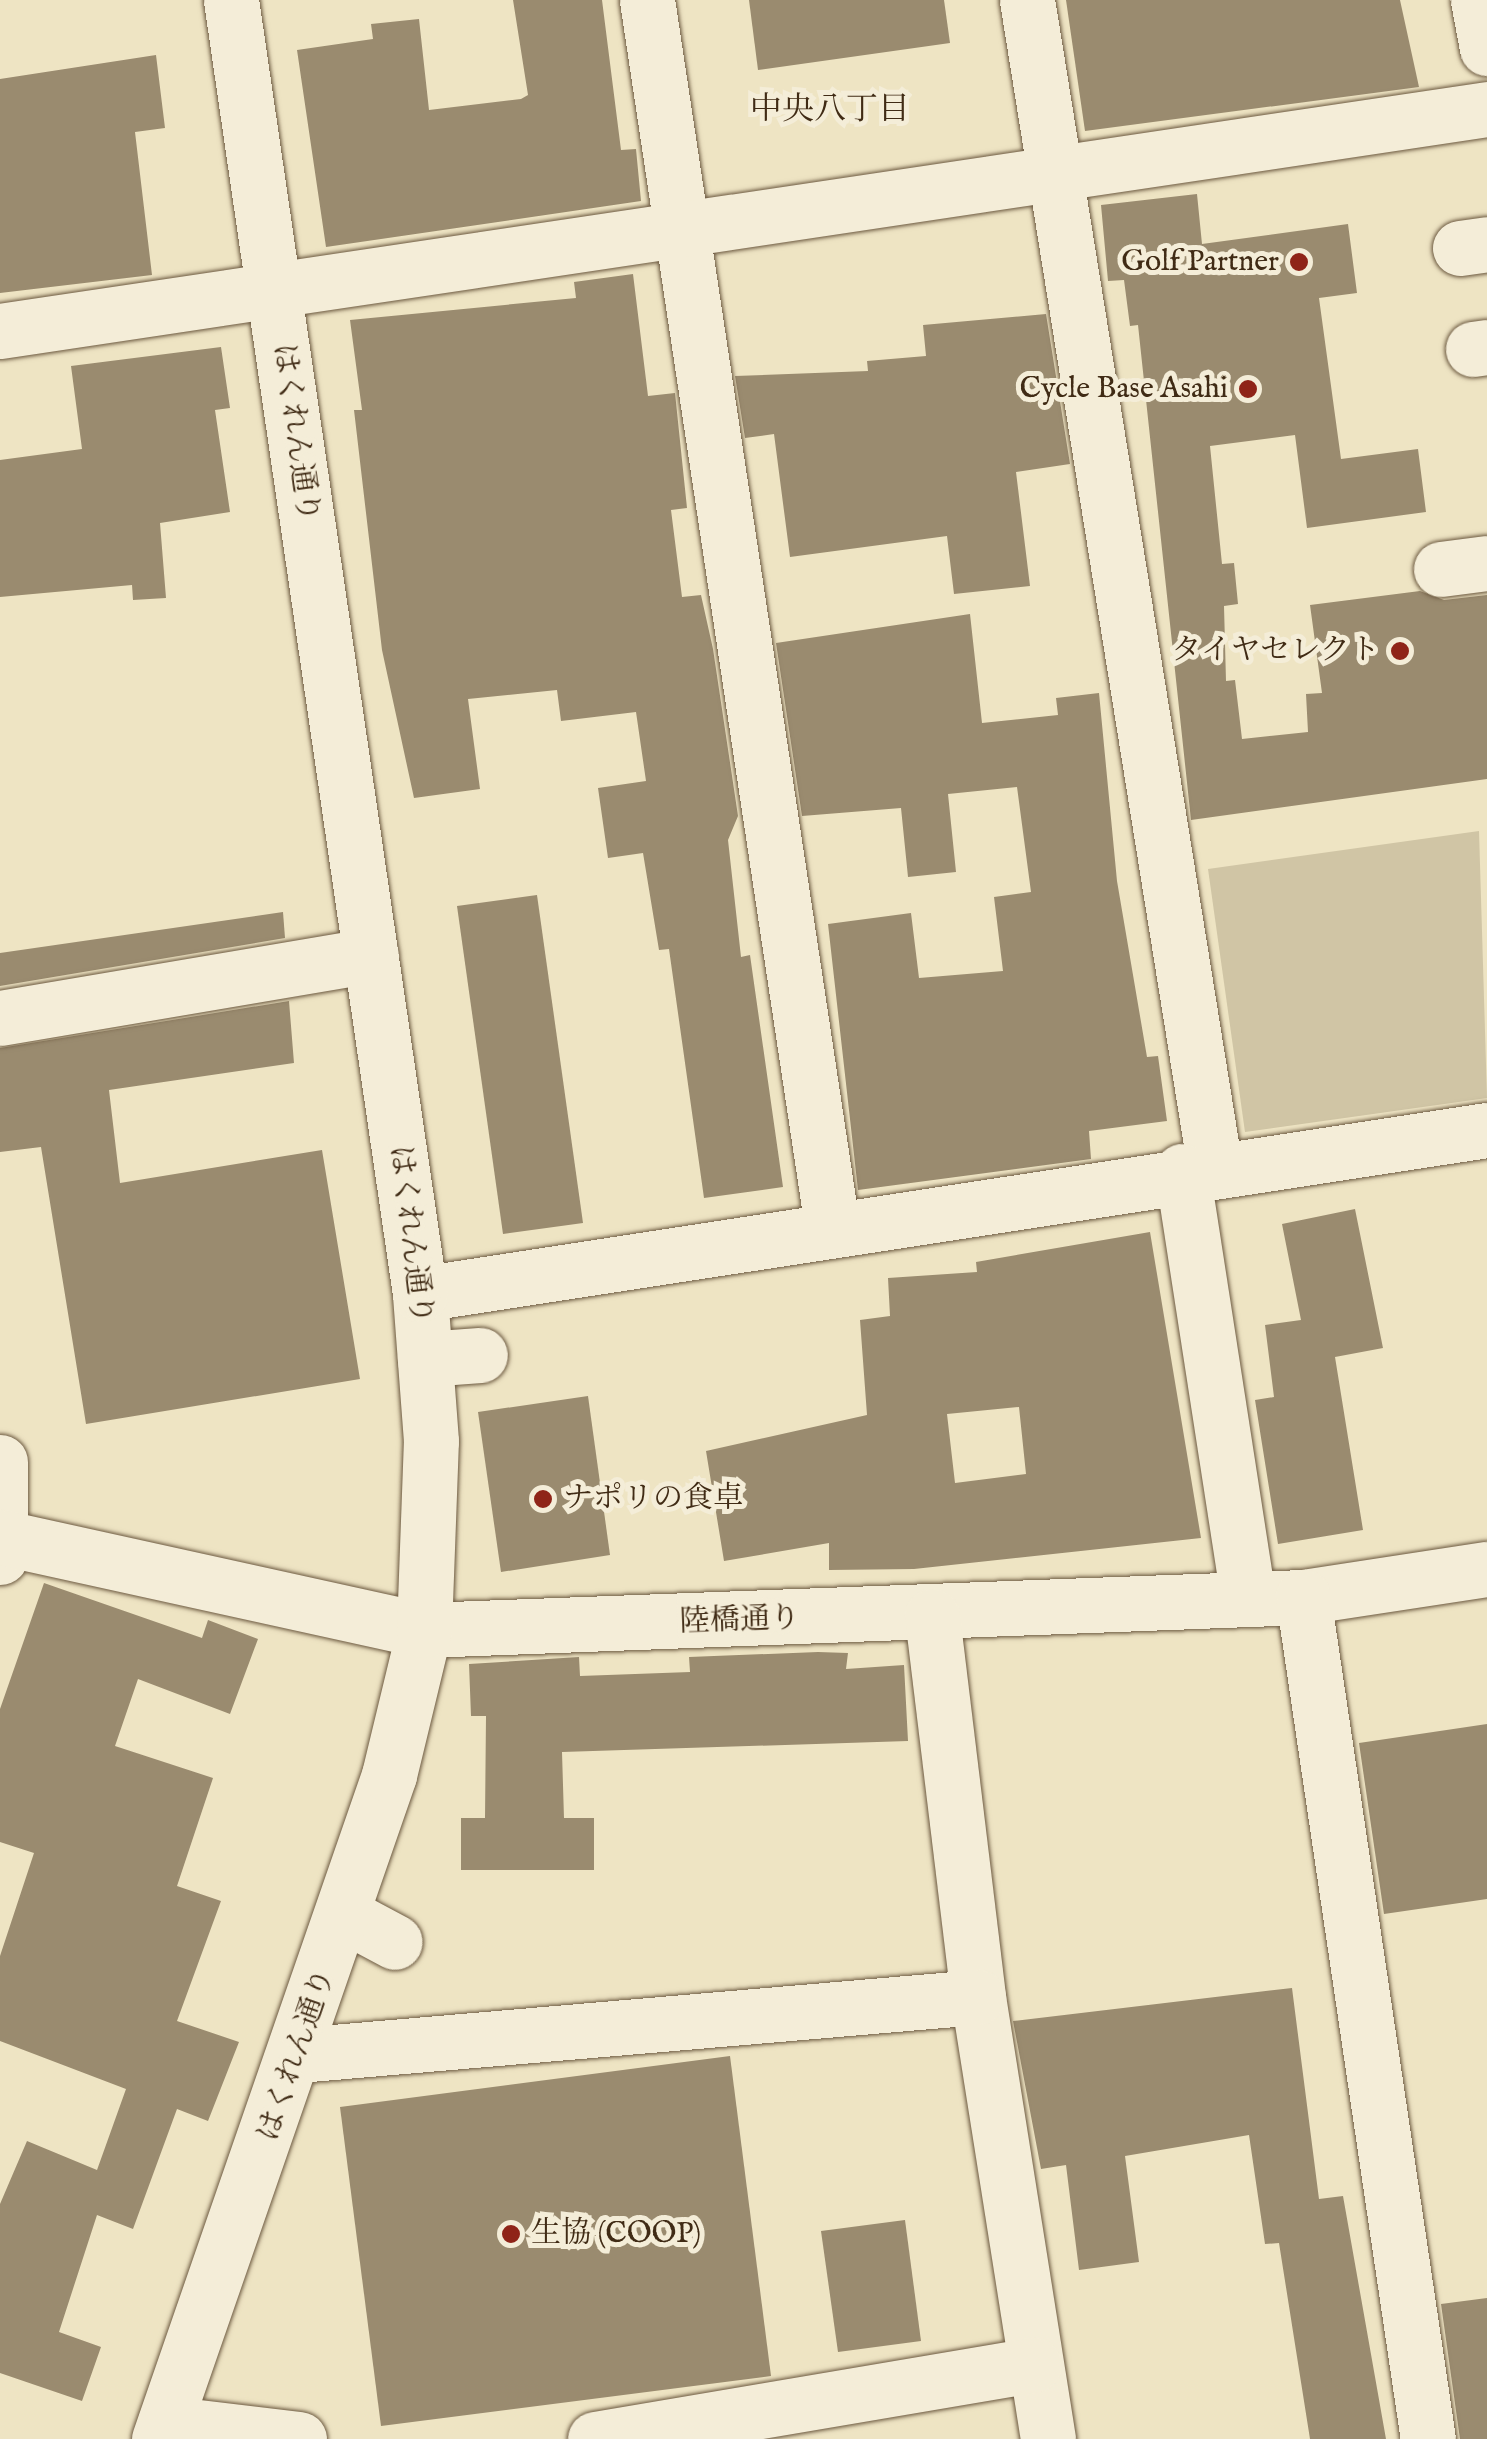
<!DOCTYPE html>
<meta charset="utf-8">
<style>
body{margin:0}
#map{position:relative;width:1487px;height:2439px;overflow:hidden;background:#eee4c3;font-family:"IM FELL English","Noto Serif JP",serif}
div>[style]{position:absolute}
.green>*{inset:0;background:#d0c5a5}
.building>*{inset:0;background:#9a8b6f}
.roads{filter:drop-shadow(0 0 2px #6c5940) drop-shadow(0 0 2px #6c5940)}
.minor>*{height:55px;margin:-27.5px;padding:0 27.5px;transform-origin:27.5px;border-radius:27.5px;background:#f4edd8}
.dots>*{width:28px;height:28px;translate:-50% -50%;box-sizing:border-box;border:5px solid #f4edd8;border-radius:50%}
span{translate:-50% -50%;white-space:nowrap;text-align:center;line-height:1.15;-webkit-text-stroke:10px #f4edd8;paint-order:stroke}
.poi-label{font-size:30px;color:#402b15}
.right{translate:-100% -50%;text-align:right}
.left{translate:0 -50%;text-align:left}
.street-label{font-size:30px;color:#402b15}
.neighbourhood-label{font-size:32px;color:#402b15}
</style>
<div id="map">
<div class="green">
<i style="clip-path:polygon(1479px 831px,1487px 1098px,1245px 1132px,1208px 869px)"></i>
</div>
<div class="building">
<i style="clip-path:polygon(513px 0,602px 0,621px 150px,636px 149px,641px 201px,326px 247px,297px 50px,373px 39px,371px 24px,419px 19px,429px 110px,521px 99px,528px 95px)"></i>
<i style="clip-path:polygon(749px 0,944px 0,950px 43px,758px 70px)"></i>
<i style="clip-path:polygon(1066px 0,1400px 0,1419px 87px,1085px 131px)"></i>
<i style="clip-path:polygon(156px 55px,165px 128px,135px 132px,152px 275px,0 293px,0 79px)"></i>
<i style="clip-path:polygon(1197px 194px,1202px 244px,1348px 224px,1357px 293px,1319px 298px,1341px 459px,1418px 449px,1426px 512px,1307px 528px,1295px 435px,1210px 446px,1222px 564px,1234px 563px,1238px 604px,1224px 606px,1226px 681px,1235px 680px,1242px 739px,1308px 732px,1306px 694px,1322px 693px,1310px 605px,1420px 591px,1444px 600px,1487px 595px,1487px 779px,1191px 820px,1138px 325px,1130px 326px,1124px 280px,1108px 281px,1101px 205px)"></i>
<i style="clip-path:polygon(633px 274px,648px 396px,675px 393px,687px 508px,671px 510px,682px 597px,701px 595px,713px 649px,738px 816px,728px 840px,741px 957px,750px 955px,783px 1187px,704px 1198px,669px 949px,659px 950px,643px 853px,608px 858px,598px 788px,646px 781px,636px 712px,561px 721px,557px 690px,468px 699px,480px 789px,414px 798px,382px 650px,354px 410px,362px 410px,350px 320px,576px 298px,574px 282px)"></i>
<i style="clip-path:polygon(1046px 314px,1070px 464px,1016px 472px,1030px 586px,954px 594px,947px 536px,790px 557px,774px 434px,745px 438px,735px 376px,868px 371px,867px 361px,926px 356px,923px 325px)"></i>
<i style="clip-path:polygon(221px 347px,230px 408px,215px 410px,230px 512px,160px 523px,166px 598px,133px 600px,132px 585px,0 597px,0 460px,82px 449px,71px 366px)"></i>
<i style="clip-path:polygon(970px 614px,982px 723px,1058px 715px,1056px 698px,1099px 693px,1117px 881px,1147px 1057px,1158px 1056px,1167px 1121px,1089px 1131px,1091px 1159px,858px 1190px,828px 924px,911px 913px,919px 978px,1003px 971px,994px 897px,1031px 892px,1017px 787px,948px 794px,956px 872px,908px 877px,901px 808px,802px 816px,776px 643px)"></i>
<i style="clip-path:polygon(537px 895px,583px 1223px,503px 1234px,457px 906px)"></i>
<i style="clip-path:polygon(283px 912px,285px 938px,0 986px,0 953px)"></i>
<i style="clip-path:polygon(289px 1001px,294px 1063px,109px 1090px,120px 1183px,322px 1150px,360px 1379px,86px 1424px,41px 1147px,0 1152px,0 1048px)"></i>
<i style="clip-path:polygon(1355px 1209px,1383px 1348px,1335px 1357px,1363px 1530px,1278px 1544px,1255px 1400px,1274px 1397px,1265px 1325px,1301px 1320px,1282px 1224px)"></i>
<i style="clip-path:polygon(evenodd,1150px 1232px,1201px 1538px,914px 1569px,829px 1570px,829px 1543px,724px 1561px,706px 1451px,867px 1415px,860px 1320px,890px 1316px,888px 1278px,977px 1272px,976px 1262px,1150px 1232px,1019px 1407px,1026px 1474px,955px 1483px,947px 1414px,1019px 1407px)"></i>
<i style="clip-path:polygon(588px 1396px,610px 1555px,501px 1572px,478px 1412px)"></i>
<i style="clip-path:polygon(44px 1583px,202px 1638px,208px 1620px,258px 1639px,230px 1714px,138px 1679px,115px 1746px,213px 1778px,177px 1886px,221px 1901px,177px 2021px,239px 2042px,208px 2121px,177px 2109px,133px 2229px,97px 2215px,59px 2332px,101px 2347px,82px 2401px,0 2373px,0 2204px,27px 2141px,97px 2170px,126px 2089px,0 2041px,0 1956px,34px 1853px,0 1842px,0 1709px)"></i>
<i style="clip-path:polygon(818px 1652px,848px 1653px,846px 1669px,904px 1665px,908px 1741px,562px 1752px,564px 1818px,594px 1818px,594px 1870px,461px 1870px,461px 1818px,485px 1818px,486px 1716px,471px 1716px,469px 1664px,579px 1657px,580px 1676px,690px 1672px,689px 1657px)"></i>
<i style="clip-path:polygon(1487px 1724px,1487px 1899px,1384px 1914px,1359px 1743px)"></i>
<i style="clip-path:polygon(1292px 1988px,1319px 2199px,1343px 2196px,1386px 2439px,1310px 2439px,1279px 2243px,1265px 2244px,1249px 2135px,1125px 2156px,1139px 2262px,1079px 2270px,1066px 2165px,1041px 2169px,1013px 2021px)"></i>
<i style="clip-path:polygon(730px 2056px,771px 2376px,381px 2426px,340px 2107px)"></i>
<i style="clip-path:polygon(905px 2220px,921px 2341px,838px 2352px,821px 2231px)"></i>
<i style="clip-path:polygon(1487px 2298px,1487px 2439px,1460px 2439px,1441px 2304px)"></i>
</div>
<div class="roads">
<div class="minor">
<i style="left:647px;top:0;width:1240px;rotate:81.42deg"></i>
<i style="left:1027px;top:0;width:1183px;rotate:80.86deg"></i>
<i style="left:1478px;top:0;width:49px;rotate:79.4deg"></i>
<i style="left:1460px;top:248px;width:27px;rotate:-8deg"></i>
<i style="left:0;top:331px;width:1503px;rotate:-8.49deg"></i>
<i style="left:1473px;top:349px;width:14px;rotate:-8deg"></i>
<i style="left:1441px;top:569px;width:46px;rotate:-7.4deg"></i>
<i style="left:0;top:1018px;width:376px;rotate:-9.6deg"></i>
<i style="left:1182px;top:1171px;width:430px;rotate:81.2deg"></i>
<i style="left:420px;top:1294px;width:1080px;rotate:-8.74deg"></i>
<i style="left:425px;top:1359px;width:55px;rotate:-4.2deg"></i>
<i style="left:0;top:1462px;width:95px;rotate:90deg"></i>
<i style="left:0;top:1537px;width:434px;rotate:12.4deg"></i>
<i style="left:424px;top:1630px;width:880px;rotate:-2.15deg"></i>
<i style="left:1303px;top:1597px;width:186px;rotate:-8.7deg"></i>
<i style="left:1303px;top:1597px;width:851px;rotate:81.56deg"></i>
<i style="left:932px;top:1616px;width:384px;rotate:83.1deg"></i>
<i style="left:978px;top:1997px;width:448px;rotate:81deg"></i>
<i style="left:346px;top:1916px;width:55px;rotate:28deg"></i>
<i style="left:298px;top:2055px;width:682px;rotate:-4.88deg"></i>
<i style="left:165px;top:2423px;width:135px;rotate:6.8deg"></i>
<i style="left:159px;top:2439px;width:703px;rotate:-70.89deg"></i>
<i style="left:389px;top:1775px;width:149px;rotate:-76.4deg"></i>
<i style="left:424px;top:1630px;width:189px;rotate:-87.9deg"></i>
<i style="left:431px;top:1441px;width:147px;rotate:-94.3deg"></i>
<i style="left:420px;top:1294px;width:1308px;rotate:-98.31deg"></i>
<i style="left:595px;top:2439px;width:445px;rotate:-9.6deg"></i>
</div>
</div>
<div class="dots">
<i style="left:1299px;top:262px;background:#8f2418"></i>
<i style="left:1248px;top:389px;background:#8f2418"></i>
<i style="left:1400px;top:651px;background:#8f2418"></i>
<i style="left:543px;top:1499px;background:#8f2418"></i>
<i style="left:511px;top:2234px;background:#8f2418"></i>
</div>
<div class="poi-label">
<span class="right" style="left:1279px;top:262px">Golf Partner</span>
<span class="right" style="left:1228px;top:389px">Cycle Base Asahi</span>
<span class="right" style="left:1380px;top:651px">タイヤセレクト</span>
<span class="left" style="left:563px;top:1499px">ナポリの食卓</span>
<span class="left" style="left:531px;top:2234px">生協 (COOP)</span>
</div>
<div class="street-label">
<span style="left:295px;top:433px;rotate:82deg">はくれん通り</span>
<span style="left:410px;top:1235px;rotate:83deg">はくれん通り</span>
<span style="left:740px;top:1621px;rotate:-2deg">陸橋通り</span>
<span style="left:297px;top:2055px;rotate:-71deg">はくれん通り</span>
</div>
<div class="neighbourhood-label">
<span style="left:830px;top:111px">中央八丁目</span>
</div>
</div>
